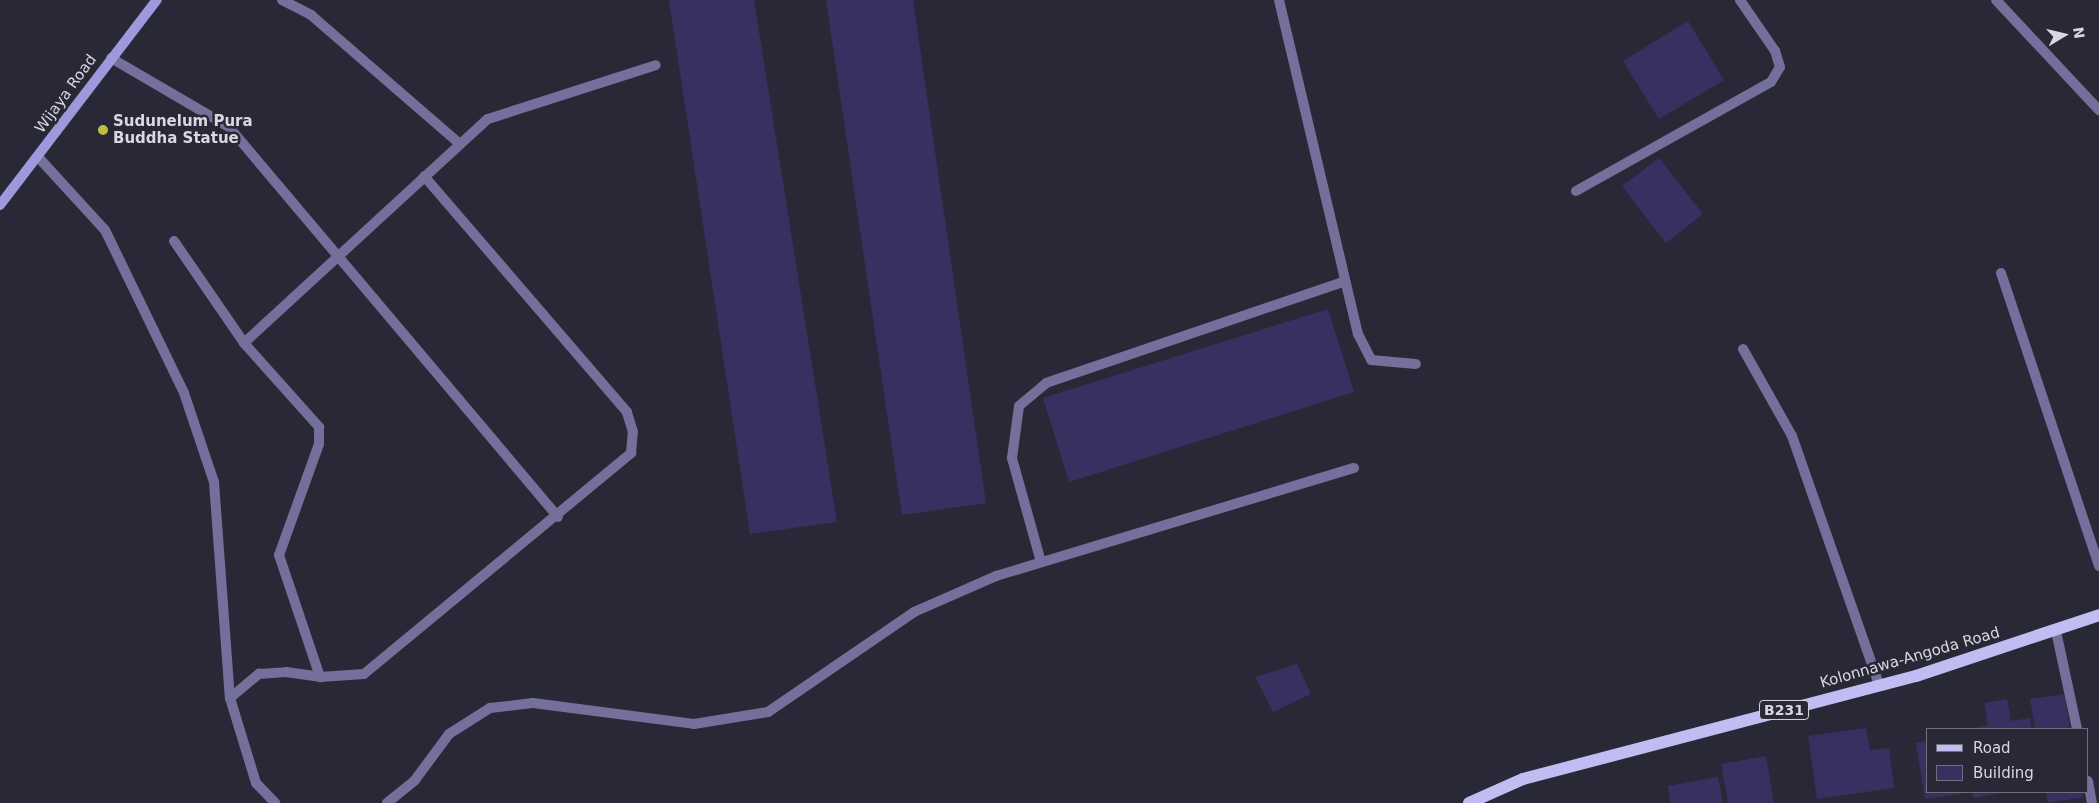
<!DOCTYPE html>
<style>
body{margin:0}
#map{position:relative;width:2099px;height:803px;overflow:hidden;background:#292836;font-family:"DejaVu Sans",sans-serif}
div>[style]{position:absolute}
.building>*{inset:0;background:#393062}
.street>*{height:10px;margin:-5px;padding:0 5px;transform-origin:5px;border-radius:5px;background:#74709b}
.secondary>*{height:10px;margin:-5px;padding:0 5px;transform-origin:5px;border-radius:5px;background:#9f98dc}
.primary>*{height:12px;margin:-6px;padding:0 6px;transform-origin:6px;border-radius:6px;background:#c1bcf1}
.dots>*{width:14px;height:14px;translate:-50% -50%;box-sizing:border-box;border:2px solid #292836;border-radius:50%}
span{translate:-50% -50%;white-space:nowrap;text-align:center;line-height:1.15;-webkit-text-stroke:5px #292836;paint-order:stroke}
.shield-label span{padding:1px 4px;background:#292836;border:1px solid;border-radius:4px;-webkit-text-stroke-width:0}
.shield-label{font-size:14px;color:#d8d8e1;font-weight:700}
.street-label{font-size:15px;color:#d8d8e1}
.poi-label{font-size:15px;color:#d8d8e1;font-weight:700}
.left{translate:0 -50%;text-align:left}
.legend{position:absolute;left:1926px;top:728px;width:162px;height:65px;box-sizing:border-box;background:#292836;border:1px solid #6f6e7a;margin:0;padding:6px 9px;list-style:none;font-size:15px;color:#d8d8e1}
.legend li{display:flex;align-items:center;gap:10px;height:25px}
.legend b{width:25px;border:1px solid #6f6e7a}
.north{position:absolute;left:2039px;top:10px;width:50px;height:50px;-webkit-text-stroke:4px #292836;paint-order:stroke;rotate:81deg;font-size:14px;font-weight:700;line-height:20px;text-align:center;color:#d8d8e1}
.north::after{content:'';display:block;margin:auto;width:18px;height:22px;background:#d8d8e1;clip-path:polygon(50% 0,100% 100%,50% 72%,0 100%)}
</style>
<div id="map">
<div class="building">
<i style="clip-path:polygon(669px 0,754px 0,837px 522px,750px 534px)"></i>
<i style="clip-path:polygon(826px 0,913px 0,986px 503px,902px 515px)"></i>
<i style="clip-path:polygon(1688px 21px,1724px 80px,1659px 119px,1623px 61px)"></i>
<i style="clip-path:polygon(1659px 158px,1703px 214px,1666px 243px,1622px 186px)"></i>
<i style="clip-path:polygon(1328px 309px,1354px 392px,1069px 482px,1043px 398px)"></i>
<i style="clip-path:polygon(1297px 664px,1311px 694px,1273px 712px,1255px 677px)"></i>
<i style="clip-path:polygon(2064px 694px,2070px 729px,2035px 729px,2030px 699px)"></i>
<i style="clip-path:polygon(2007px 699px,2011px 721px,2030px 718px,2032px 729px,1970px 729px,1988px 725px,1984px 703px)"></i>
<i style="clip-path:polygon(1866px 728px,1870px 750px,1889px 748px,1894px 788px,1817px 799px,1808px 736px)"></i>
<i style="clip-path:polygon(1928px 741px,1928px 792px,1965px 793px,1925px 799px,1916px 743px)"></i>
<i style="clip-path:polygon(1766px 756px,1774px 803px,1728px 803px,1721px 764px)"></i>
<i style="clip-path:polygon(1718px 777px,1723px 803px,1670px 803px,1668px 786px)"></i>
<i style="clip-path:polygon(1972px 792px,2001px 792px,2001px 793px,1973px 798px)"></i>
<i style="clip-path:polygon(2046px 792px,2082px 792px,2083px 797px,2048px 803px)"></i>
</div>
<div class="street">
<i style="left:282px;top:0;width:33px;rotate:27deg"></i>
<i style="left:311px;top:15px;width:197px;rotate:40.9deg"></i>
<i style="left:1279px;top:0;width:343px;rotate:76.7deg"></i>
<i style="left:1358px;top:334px;width:29px;rotate:63deg"></i>
<i style="left:1371px;top:360px;width:45px;rotate:5.1deg"></i>
<i style="left:1996px;top:0;width:151px;rotate:46.9deg"></i>
<i style="left:111px;top:58px;width:137px;rotate:30.3deg"></i>
<i style="left:229px;top:127px;width:510px;rotate:49.85deg"></i>
<i style="left:39px;top:158px;width:98px;rotate:47.5deg"></i>
<i style="left:105px;top:230px;width:181px;rotate:64.1deg"></i>
<i style="left:184px;top:393px;width:94px;rotate:71.4deg"></i>
<i style="left:214px;top:482px;width:217px;rotate:85.8deg"></i>
<i style="left:230px;top:698px;width:89px;rotate:73deg"></i>
<i style="left:256px;top:783px;width:28px;rotate:46deg"></i>
<i style="left:1576px;top:191px;width:223px;rotate:-29.2deg"></i>
<i style="left:1771px;top:82px;width:17px;rotate:-59deg"></i>
<i style="left:1780px;top:67px;width:17px;rotate:-107deg"></i>
<i style="left:1775px;top:51px;width:62px;rotate:-124.5deg"></i>
<i style="left:174px;top:241px;width:124px;rotate:55.5deg"></i>
<i style="left:244px;top:343px;width:113px;rotate:48.2deg"></i>
<i style="left:319px;top:427px;width:17px;rotate:90deg"></i>
<i style="left:319px;top:444px;width:118px;rotate:109.8deg"></i>
<i style="left:279px;top:555px;width:129px;rotate:71.4deg"></i>
<i style="left:320px;top:677px;width:44px;rotate:-3.9deg"></i>
<i style="left:364px;top:674px;width:347px;rotate:-39.6deg"></i>
<i style="left:631px;top:453px;width:21px;rotate:-85deg"></i>
<i style="left:633px;top:432px;width:21px;rotate:-107deg"></i>
<i style="left:627px;top:412px;width:311px;rotate:-130.7deg"></i>
<i style="left:2001px;top:273px;width:309px;rotate:71.5deg"></i>
<i style="left:244px;top:343px;width:331px;rotate:-42.6deg"></i>
<i style="left:488px;top:119px;width:176px;rotate:-17.8deg"></i>
<i style="left:1743px;top:349px;width:100px;rotate:60.6deg"></i>
<i style="left:1792px;top:436px;width:264px;rotate:70.7deg"></i>
<i style="left:1041px;top:562px;width:108px;rotate:-105.6deg"></i>
<i style="left:1012px;top:458px;width:52px;rotate:-82.3deg"></i>
<i style="left:1019px;top:406px;width:35px;rotate:-40deg"></i>
<i style="left:1046px;top:383px;width:316px;rotate:-18.8deg"></i>
<i style="left:2056px;top:631px;width:100px;rotate:77.9deg"></i>
<i style="left:230px;top:698px;width:38px;rotate:-40deg"></i>
<i style="left:259px;top:674px;width:27px;rotate:-4deg"></i>
<i style="left:286px;top:672px;width:34px;rotate:8deg"></i>
<i style="left:2088px;top:781px;width:22px;rotate:80deg"></i>
<i style="left:387px;top:803px;width:36px;rotate:-39deg"></i>
<i style="left:415px;top:780px;width:57px;rotate:-53.5deg"></i>
<i style="left:449px;top:734px;width:49px;rotate:-32.4deg"></i>
<i style="left:490px;top:708px;width:43px;rotate:-6.6deg"></i>
<i style="left:533px;top:703px;width:162px;rotate:7.4deg"></i>
<i style="left:694px;top:724px;width:75px;rotate:-9.2deg"></i>
<i style="left:768px;top:712px;width:177px;rotate:-34.4deg"></i>
<i style="left:914px;top:612px;width:90px;rotate:-23.7deg"></i>
<i style="left:996px;top:576px;width:374px;rotate:-16.8deg"></i>
</div>
<div class="secondary">
<i style="left:0;top:205px;width:258px;rotate:-52.6deg"></i>
</div>
<div class="primary">
<i style="left:1469px;top:803px;width:59px;rotate:-24deg"></i>
<i style="left:1523px;top:779px;width:406px;rotate:-14.7deg"></i>
<i style="left:1916px;top:676px;width:193px;rotate:-18.4deg"></i>
</div>
<div class="dots">
<i style="left:103px;top:130px;background:#bfbe41"></i>
</div>
<div class="shield-label">
<span style="left:1784px;top:710px">B231</span>
</div>
<div class="street-label">
<span style="left:66px;top:94px;rotate:-54deg">Wijaya Road</span>
<span style="left:1910px;top:658px;rotate:-16deg">Kolonnawa-Angoda Road</span>
</div>
<div class="poi-label">
<span class="left" style="left:113px;top:130px">Sudunelum Pura<br>Buddha Statue</span>
</div>
<ul class="legend">
<li><b style="height:6px;background:#c1bcf1"></b>Road</li>
<li><b style="height:14px;background:#393062"></b>Building</li>
</ul>
<div class="north">N</div>
</div>
